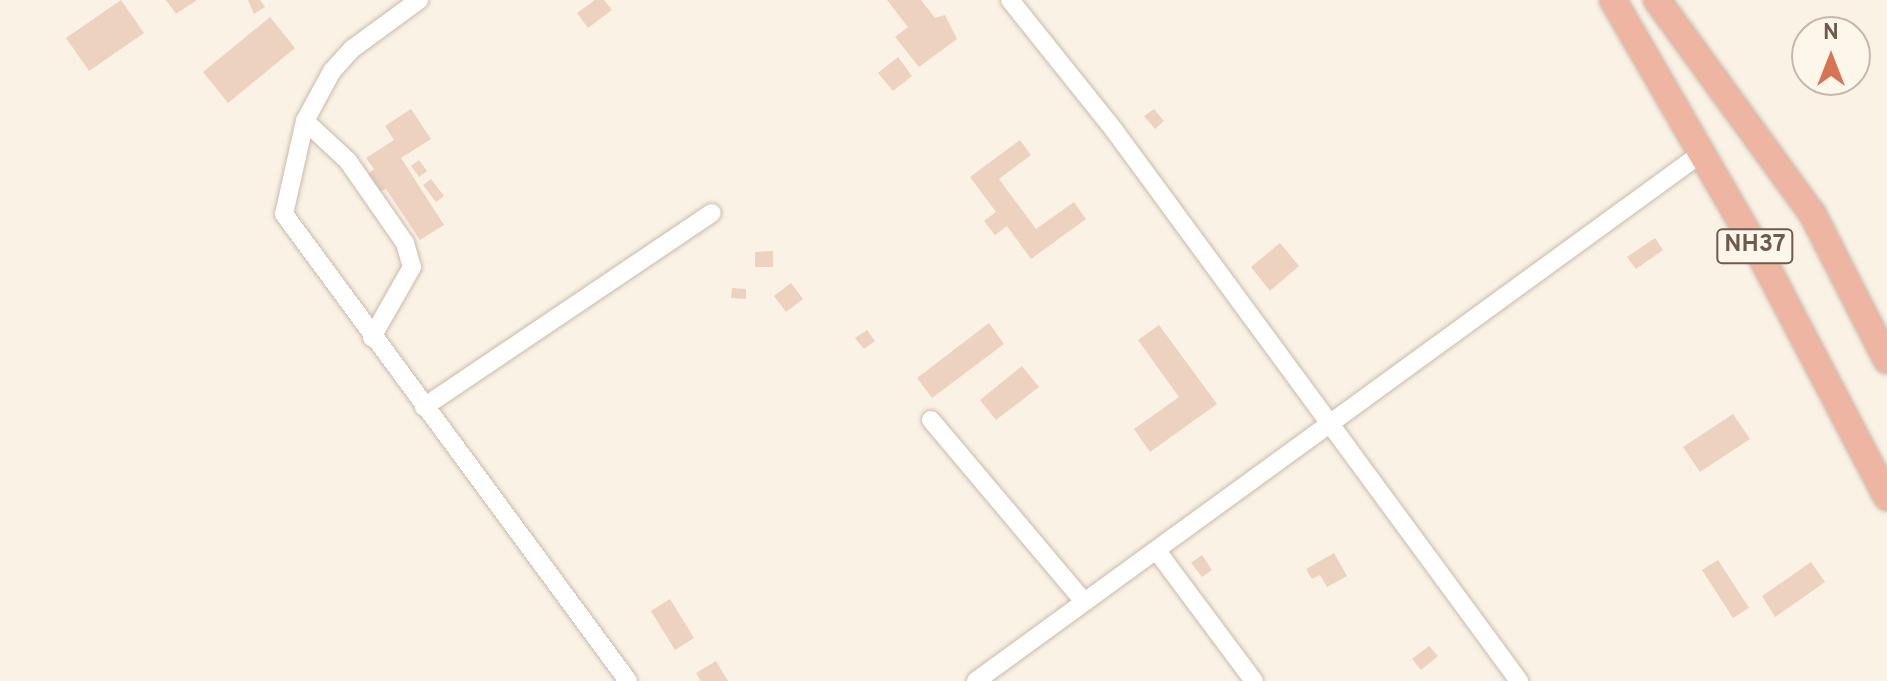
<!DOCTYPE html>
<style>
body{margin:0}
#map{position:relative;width:1887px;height:681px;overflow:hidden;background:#faf2e5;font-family:Overpass,sans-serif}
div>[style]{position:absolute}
.building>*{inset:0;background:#ecd2bf}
.roads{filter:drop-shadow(0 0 2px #cabaac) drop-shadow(0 0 2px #cabaac)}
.minor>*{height:18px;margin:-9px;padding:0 9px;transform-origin:9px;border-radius:9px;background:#fff}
.highway>*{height:26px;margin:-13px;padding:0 13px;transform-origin:13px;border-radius:13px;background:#eeb6a2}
span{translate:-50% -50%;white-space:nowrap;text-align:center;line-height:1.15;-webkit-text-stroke:6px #fdf6ea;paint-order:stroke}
.shield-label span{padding:2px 6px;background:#fdf6ea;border:2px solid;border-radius:6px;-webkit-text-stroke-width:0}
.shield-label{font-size:24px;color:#705a4d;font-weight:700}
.north{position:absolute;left:1791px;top:16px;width:80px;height:80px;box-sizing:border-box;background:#fdf6ea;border:2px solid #c5b8ab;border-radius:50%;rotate:0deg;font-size:22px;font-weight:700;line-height:32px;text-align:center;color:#705a4d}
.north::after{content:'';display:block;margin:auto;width:28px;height:36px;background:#d77456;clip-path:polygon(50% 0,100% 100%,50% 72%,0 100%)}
</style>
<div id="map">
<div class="building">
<i style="clip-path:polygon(121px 0,144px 33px,89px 71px,66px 38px)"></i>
<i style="clip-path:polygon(166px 0,197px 0,176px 14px)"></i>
<i style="clip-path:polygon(248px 0,260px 0,265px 7px,254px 14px)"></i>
<i style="clip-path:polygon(595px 0,604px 0,612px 10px,588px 28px,577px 13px)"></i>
<i style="clip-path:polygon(887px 0,921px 0,935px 18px,945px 15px,957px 39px,919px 67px,895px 37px,908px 27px)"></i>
<i style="clip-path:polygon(270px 17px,295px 48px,228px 103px,203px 72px)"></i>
<i style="clip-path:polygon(898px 57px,912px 76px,893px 91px,878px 73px)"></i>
<i style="clip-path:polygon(411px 109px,431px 139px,401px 158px,444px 225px,420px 240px,386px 189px,375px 193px,365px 177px,374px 169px,366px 158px,394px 140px,385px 126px)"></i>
<i style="clip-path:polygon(1154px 109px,1164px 121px,1155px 129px,1144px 116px)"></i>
<i style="clip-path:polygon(1020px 140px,1031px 155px,999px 179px,1036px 229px,1074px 202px,1086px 219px,1031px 259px,1007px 226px,995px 235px,984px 221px,996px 212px,970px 177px)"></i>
<i style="clip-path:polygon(419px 160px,427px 171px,419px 177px,411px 166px)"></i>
<i style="clip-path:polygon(431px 179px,444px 196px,436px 202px,423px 185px)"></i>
<i style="clip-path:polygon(1655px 238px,1663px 250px,1636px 269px,1627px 257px)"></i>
<i style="clip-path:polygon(1280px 243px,1299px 266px,1270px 291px,1251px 267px)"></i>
<i style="clip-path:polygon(773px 251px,773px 267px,755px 267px,755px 252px)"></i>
<i style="clip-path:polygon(791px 283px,803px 299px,786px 312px,774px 296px)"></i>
<i style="clip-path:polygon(732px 288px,746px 289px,746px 299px,731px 298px)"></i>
<i style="clip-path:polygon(989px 323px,1004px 344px,932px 398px,917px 378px)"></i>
<i style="clip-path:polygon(1159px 325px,1217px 404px,1150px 452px,1134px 429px,1179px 397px,1138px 340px)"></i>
<i style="clip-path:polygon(867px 330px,875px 341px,864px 349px,855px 338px)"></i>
<i style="clip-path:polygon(1022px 366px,1039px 387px,996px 420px,980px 400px)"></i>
<i style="clip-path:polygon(1733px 414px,1750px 439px,1700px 472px,1683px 447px)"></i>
<i style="clip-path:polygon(1334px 553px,1347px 576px,1327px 587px,1320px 575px,1312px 579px,1306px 569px)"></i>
<i style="clip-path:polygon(1202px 555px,1212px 570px,1202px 577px,1191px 563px)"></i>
<i style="clip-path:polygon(1718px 560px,1749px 608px,1733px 618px,1702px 570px)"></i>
<i style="clip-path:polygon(1811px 562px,1825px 582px,1775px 617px,1762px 596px)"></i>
<i style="clip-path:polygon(670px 599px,694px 638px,675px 650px,651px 611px)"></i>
<i style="clip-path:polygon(1429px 646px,1438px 656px,1421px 670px,1412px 659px)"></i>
<i style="clip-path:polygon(716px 661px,728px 681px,701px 681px,696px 673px)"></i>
</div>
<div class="roads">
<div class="minor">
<i style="left:419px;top:0;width:83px;rotate:143.8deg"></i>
<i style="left:352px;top:49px;width:30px;rotate:132deg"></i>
<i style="left:332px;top:71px;width:57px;rotate:118.4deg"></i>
<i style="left:305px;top:121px;width:95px;rotate:102.7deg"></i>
<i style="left:284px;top:214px;width:580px;rotate:53.62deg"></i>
<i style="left:1010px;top:0;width:166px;rotate:51.3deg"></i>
<i style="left:1114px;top:130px;width:684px;rotate:53.68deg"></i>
<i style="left:305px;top:121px;width:59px;rotate:42.9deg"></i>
<i style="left:348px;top:161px;width:100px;rotate:55.2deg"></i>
<i style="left:405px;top:243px;width:25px;rotate:74deg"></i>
<i style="left:412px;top:267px;width:81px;rotate:119.7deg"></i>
<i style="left:424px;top:407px;width:347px;rotate:-34deg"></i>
<i style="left:931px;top:420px;width:238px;rotate:49.9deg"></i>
<i style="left:1157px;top:551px;width:162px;rotate:53.3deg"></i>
<i style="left:976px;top:681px;width:898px;rotate:-36.03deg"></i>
</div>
<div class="highway">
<i style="left:1613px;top:0;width:298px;rotate:60deg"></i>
<i style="left:1762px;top:258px;width:270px;rotate:62.4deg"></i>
<i style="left:1657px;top:0;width:263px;rotate:54deg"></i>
<i style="left:1812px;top:213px;width:165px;rotate:63deg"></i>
</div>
</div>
<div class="shield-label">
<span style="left:1755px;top:246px">NH37</span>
</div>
<div class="north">N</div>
</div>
